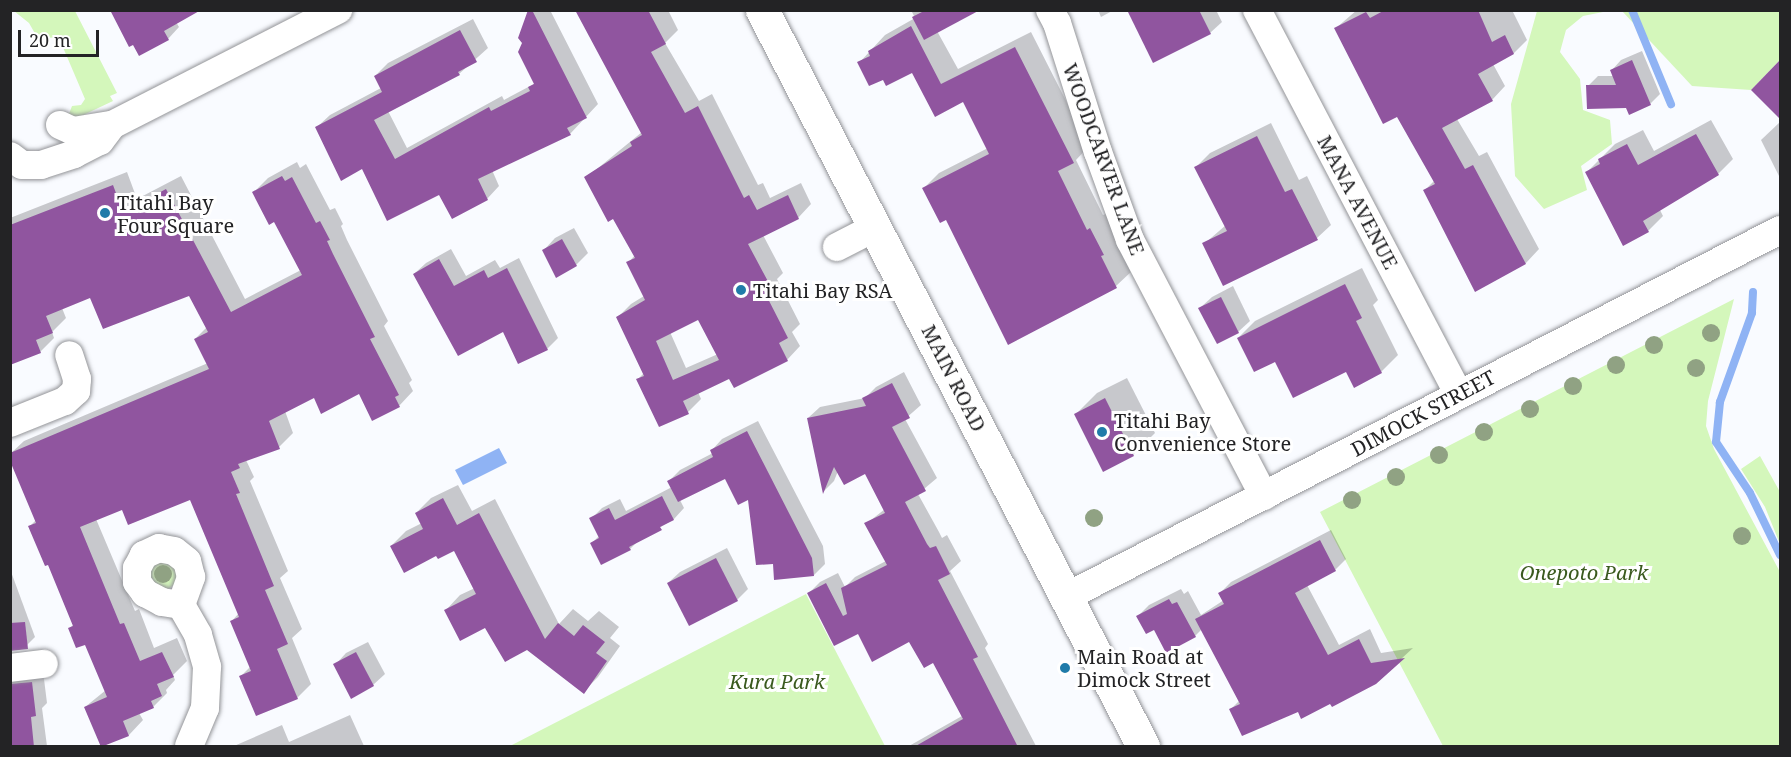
<!DOCTYPE html>
<style>
body{margin:0}
#map{position:relative;width:1791px;height:757px;overflow:hidden;background:#f9fbff;font-family:"Noto Serif",serif}
div>[style]{position:absolute}
.green>*{inset:0;background:#d4f7bb}
.water>*{inset:0;background:#8fb3f4}
.shadow>*{inset:0;background:#0003}
.stream>*{height:8px;margin:-4px;padding:0 4px;transform-origin:4px;border-radius:4px;background:#8fb3f4}
.building>*{inset:0;background:#90559f}
.roads{filter:drop-shadow(0 0 2px #939498) drop-shadow(0 0 2px #939498)}
.minor>*{height:28px;margin:-14px;padding:0 14px;transform-origin:14px;border-radius:14px;background:#fff}
.major>*{height:33px;margin:-16.5px;padding:0 16.5px;transform-origin:16.5px;border-radius:16.5px;background:#fff}
.trees>*{width:18px;height:18px;margin:-9px;border-radius:50%;background:#90a283}
.dots>*{width:16px;height:16px;translate:-50% -50%;box-sizing:border-box;border:3px solid #fff;border-radius:50%}
span{translate:-50% -50%;white-space:nowrap;text-align:center;line-height:1.15;-webkit-text-stroke:6px #fff;paint-order:stroke}
.street-label{font-size:20px;color:#232325}
.poi-label{font-size:20px;color:#232325}
.left{translate:0 -50%;text-align:left}
.park-label{font-size:20px;color:#3a5a1e;font-style:italic}
.frame{position:absolute;inset:0;border:12px solid #232325;pointer-events:none}
.scale{position:absolute;left:18px;top:30px;width:81px;height:27px;box-sizing:border-box;border:3px solid #232325;border-top:0;padding-left:8px;font-size:18px;line-height:21px;white-space:nowrap;color:#232325;-webkit-text-stroke:4px #fff;paint-order:stroke}
</style>
<div id="map">
<div class="green">
<i style="clip-path:polygon(14px 11px,75px 11px,117px 93px,110px 96px,113px 101px,77px 118px,69px 114px,72px 106px,81px 105px,85px 99px,59px 38px,37px 37px,29px 23px)"></i>
<i style="clip-path:polygon(1537px 11px,1608px 11px,1583px 16px,1566px 30px,1560px 52px,1580px 79px,1583px 110px,1610px 120px,1612px 144px,1581px 166px,1587px 190px,1544px 209px,1515px 176px,1511px 104px)"></i>
<i style="clip-path:polygon(1622px 11px,1780px 11px,1780px 60px,1751px 90px,1692px 86px)"></i>
<i style="clip-path:polygon(1734px 299px,1708px 401px,1706px 426px,1714px 449px,1780px 572px,1780px 746px,1443px 746px,1320px 512px)"></i>
<i style="clip-path:polygon(1760px 456px,1780px 492px,1780px 544px,1765px 507px,1741px 469px)"></i>
<i style="clip-path:polygon(158px 560px,178px 569px,175px 584px,168px 589px,152px 586px,148px 571px)"></i>
<i style="clip-path:polygon(806px 594px,885px 746px,510px 746px)"></i>
</div>
<div class="water">
<i style="clip-path:polygon(499px 448px,507px 463px,463px 485px,455px 470px)"></i>
</div>
<div class="shadow">
<i style="clip-path:polygon(112px 10px,176px 22px,179px 27px,168px 39px)"></i>
<i style="clip-path:polygon(530px 10px,550px 10px,598px 104px,570px 134px,492px 170px,499px 186px,487px 199px,439px 193px,363px 167px,317px 127px,330px 115px,381px 88px,375px 76px,388px 63px,473px 19px,488px 48px,459px 74px,388px 111px,407px 148px,502px 96px,504px 100px,532px 85px,535px 83px)"></i>
<i style="clip-path:polygon(evenodd,577px 10px,668px 10px,678px 30px,665px 43px,699px 101px,712px 94px,758px 185px,763px 183px,770px 198px,801px 183px,811px 204px,798px 218px,763px 235px,783px 273px,777px 279px,800px 324px,792px 332px,800px 346px,787px 360px,730px 377px,698px 392px,701px 399px,688px 412px,638px 379px,644px 373px,618px 317px,631px 304px,644px 296px,628px 263px,635px 255px,614px 217px,586px 178px,642px 132px,577px 10px,699px 317px,718px 354px,686px 368px,670px 332px,699px 317px)"></i>
<i style="clip-path:polygon(911px 10px,977px 10px,937px 31px,958px 69px,1031px 32px,1089px 146px,1076px 160px,1103px 215px,1106px 214px,1132px 271px,1116px 286px,1008px 343px,947px 218px,923px 189px,939px 173px,988px 148px,963px 100px,912px 71px,884px 78px,859px 63px,885px 35px,915px 18px)"></i>
<i style="clip-path:polygon(1098px 10px,1114px 10px,1101px 17px)"></i>
<i style="clip-path:polygon(1129px 10px,1216px 10px,1222px 22px,1210px 33px)"></i>
<i style="clip-path:polygon(1357px 10px,1512px 10px,1527px 40px,1514px 53px,1493px 64px,1505px 86px,1492px 100px,1457px 119px,1479px 156px,1487px 152px,1539px 249px,1526px 263px,1476px 290px,1425px 190px,1435px 180px,1398px 115px,1336px 28px)"></i>
<i style="clip-path:polygon(1642px 51px,1660px 94px,1650px 104px,1627px 106px,1588px 86px,1598px 76px,1614px 76px,1612px 70px,1621px 60px)"></i>
<i style="clip-path:polygon(1780px 62px,1780px 117px,1753px 90px)"></i>
<i style="clip-path:polygon(1711px 120px,1733px 159px,1718px 174px,1660px 210px,1663px 216px,1648px 231px,1587px 172px,1615px 144px,1643px 130px,1654px 151px)"></i>
<i style="clip-path:polygon(1780px 122px,1780px 175px,1779px 176px,1761px 140px)"></i>
<i style="clip-path:polygon(1271px 123px,1299px 180px,1307px 176px,1331px 225px,1317px 238px,1204px 244px,1226px 225px,1196px 167px,1210px 153px)"></i>
<i style="clip-path:polygon(297px 162px,300px 168px,306px 164px,330px 210px,335px 208px,343px 224px,341px 226px,347px 240px,388px 321px,384px 326px,412px 380px,409px 383px,413px 391px,399px 406px,359px 392px,314px 396px,285px 411px,293px 433px,279px 447px,246px 460px,254px 477px,250px 481px,288px 571px,280px 578px,302px 629px,292px 638px,311px 684px,297px 698px,241px 676px,251px 666px,231px 622px,239px 613px,190px 498px,122px 508px,96px 519px,135px 611px,139px 609px,154px 648px,177px 638px,187px 661px,173px 675px,175px 680px,166px 690px,167px 693px,153px 707px,139px 713px,143px 720px,129px 735px,102px 746px,85px 707px,106px 690px,86px 643px,70px 628px,74px 624px,49px 563px,30px 526px,36px 520px,10px 454px,24px 441px,208px 363px,195px 339px,207px 327px,190px 294px,91px 296px,62px 308px,66px 318px,52px 332px,54px 338px,40px 352px,10px 363px,10px 218px,127px 172px,137px 199px,181px 176px,245px 299px,301px 270px,275px 220px,254px 192px,268px 178px)"></i>
<i style="clip-path:polygon(574px 228px,588px 253px,576px 265px,544px 250px,555px 238px)"></i>
<i style="clip-path:polygon(451px 249px,466px 276px,495px 260px,500px 268px,519px 258px,558px 338px,547px 349px,504px 330px,414px 274px,426px 263px)"></i>
<i style="clip-path:polygon(1362px 268px,1378px 300px,1373px 305px,1398px 355px,1381px 372px,1346px 369px,1238px 338px,1255px 321px)"></i>
<i style="clip-path:polygon(1233px 286px,1250px 321px,1238px 332px,1200px 308px,1212px 297px)"></i>
<i style="clip-path:polygon(904px 372px,921px 405px,905px 419px,937px 478px,918px 494px,939px 532px,942px 538px,947px 535px,961px 561px,950px 571px,988px 644px,985px 648px,1036px 746px,909px 746px,962px 716px,934px 661px,910px 640px,858px 632px,809px 593px,820px 582px,838px 573px,845px 587px,855px 577px,886px 561px,866px 524px,885px 509px,866px 472px,838px 471px,834px 481px,824px 491px,808px 418px,820px 407px,865px 398px,876px 387px)"></i>
<i style="clip-path:polygon(1127px 378px,1155px 433px,1133px 455px,1104px 470px,1076px 414px,1097px 393px)"></i>
<i style="clip-path:polygon(758px 421px,823px 546px,825px 564px,814px 575px,774px 562px,749px 498px,725px 477px,680px 500px,684px 508px,674px 519px,639px 540px,630px 549px,592px 543px,600px 535px,591px 519px,602px 508px,620px 499px,626px 511px,672px 487px,669px 481px,680px 470px,713px 453px,712px 450px,722px 439px)"></i>
<i style="clip-path:polygon(458px 485px,472px 511px,495px 499px,559px 624px,573px 609px,588px 621px,599px 611px,619px 627px,610px 638px,620px 646px,598px 677px,583px 692px,527px 648px,485px 626px,446px 610px,460px 595px,475px 588px,454px 549px,437px 554px,391px 546px,406px 531px,422px 523px,416px 513px,431px 498px)"></i>
<i style="clip-path:polygon(1331px 530px,1346px 559px,1335px 570px,1307px 585px,1339px 645px,1370px 629px,1381px 653px,1413px 648px,1375px 683px,1231px 709px,1239px 701px,1202px 629px,1195px 636px,1154px 628px,1138px 616px,1149px 605px,1181px 589px,1184px 594px,1188px 591px,1201px 615px,1224px 600px,1220px 593px,1231px 582px)"></i>
<i style="clip-path:polygon(727px 548px,748px 589px,737px 600px,668px 583px,680px 572px)"></i>
<i style="clip-path:polygon(10px 569px,35px 637px,24px 648px,10px 650px)"></i>
<i style="clip-path:polygon(368px 642px,385px 674px,373px 685px,335px 665px,346px 653px)"></i>
<i style="clip-path:polygon(43px 671px,47px 703px,42px 708px,47px 746px,10px 746px,10px 678px)"></i>
<i style="clip-path:polygon(350px 715px,364px 746px,234px 746px,282px 725px,289px 742px)"></i>
</div>
<div class="stream">
<i style="left:1632px;top:10px;width:102px;rotate:67.5deg"></i>
<i style="left:1753px;top:292px;width:21px;rotate:93deg"></i>
<i style="left:1752px;top:313px;width:95px;rotate:109.8deg"></i>
<i style="left:1720px;top:402px;width:40px;rotate:95.7deg"></i>
<i style="left:1716px;top:442px;width:61px;rotate:56.3deg"></i>
<i style="left:1750px;top:493px;width:69px;rotate:64.2deg"></i>
</div>
<div class="building">
<i style="clip-path:polygon(110px 10px,201px 10px,164px 31px,169px 40px,139px 56px,133px 45px,129px 47px)"></i>
<i style="clip-path:polygon(528px 10px,532px 10px,587px 118px,567px 128px,571px 135px,478px 179px,488px 200px,452px 219px,439px 195px,387px 221px,362px 169px,341px 181px,315px 127px,382px 92px,374px 76px,460px 30px,477px 62px,458px 72px,460px 75px,374px 120px,395px 159px,489px 107px,491px 111px,530px 91px,528px 87px,534px 84px,518px 52px,522px 43px,518px 38px)"></i>
<i style="clip-path:polygon(evenodd,575px 10px,648px 10px,666px 44px,651px 52px,685px 113px,698px 106px,744px 198px,749px 195px,757px 210px,788px 195px,799px 219px,748px 244px,771px 287px,764px 291px,788px 338px,779px 343px,788px 361px,734px 388px,729px 379px,683px 401px,689px 414px,659px 427px,636px 379px,644px 376px,616px 317px,645px 300px,626px 262px,635px 258px,613px 219px,608px 222px,584px 177px,632px 146px,630px 142px,642px 135px,575px 10px,698px 320px,719px 360px,673px 380px,656px 341px,698px 320px)"></i>
<i style="clip-path:polygon(926px 10px,980px 10px,924px 40px,912px 17px)"></i>
<i style="clip-path:polygon(1127px 10px,1199px 10px,1211px 34px,1153px 63px)"></i>
<i style="clip-path:polygon(1385px 10px,1478px 10px,1492px 42px,1505px 35px,1514px 54px,1478px 74px,1493px 101px,1442px 128px,1465px 169px,1473px 165px,1526px 264px,1475px 292px,1423px 190px,1435px 184px,1397px 117px,1383px 124px,1334px 28px,1366px 12px,1370px 18px)"></i>
<i style="clip-path:polygon(911px 26px,941px 84px,1015px 47px,1074px 163px,1058px 171px,1087px 230px,1090px 228px,1104px 255px,1101px 256px,1117px 288px,1008px 345px,946px 220px,940px 223px,922px 188px,989px 154px,963px 102px,935px 117px,912px 73px,886px 86px,883px 80px,869px 86px,857px 62px,870px 56px,868px 51px)"></i>
<i style="clip-path:polygon(1632px 60px,1651px 105px,1629px 115px,1626px 108px,1587px 109px,1586px 85px,1616px 85px,1610px 70px)"></i>
<i style="clip-path:polygon(1780px 60px,1780px 119px,1751px 90px)"></i>
<i style="clip-path:polygon(1696px 134px,1719px 175px,1643px 221px,1649px 232px,1623px 246px,1585px 172px,1600px 164px,1598px 159px,1627px 144px,1638px 165px)"></i>
<i style="clip-path:polygon(1257px 136px,1285px 192px,1292px 189px,1318px 240px,1223px 286px,1202px 243px,1227px 231px,1194px 167px)"></i>
<i style="clip-path:polygon(282px 176px,285px 181px,292px 177px,316px 223px,320px 221px,330px 240px,327px 241px,333px 254px,375px 337px,370px 339px,399px 395px,395px 397px,400px 407px,372px 421px,359px 394px,321px 414px,314px 398px,269px 421px,280px 449px,238px 464px,240px 468px,231px 472px,240px 493px,236px 494px,274px 586px,265px 590px,288px 644px,277px 649px,298px 699px,256px 716px,239px 676px,251px 671px,230px 621px,239px 617px,190px 500px,128px 525px,122px 510px,80px 527px,120px 624px,124px 623px,140px 661px,162px 652px,174px 677px,157px 684px,162px 696px,151px 701px,154px 708px,123px 721px,129px 736px,101px 747px,84px 707px,107px 697px,85px 645px,76px 648px,68px 628px,73px 626px,48px 565px,45px 566px,28px 526px,36px 523px,10px 461px,10px 453px,209px 369px,194px 339px,208px 332px,189px 296px,103px 329px,90px 298px,46px 316px,53px 333px,36px 340px,41px 353px,10px 365px,10px 225px,113px 185px,123px 212px,166px 189px,231px 312px,302px 275px,274px 222px,269px 225px,252px 192px)"></i>
<i style="clip-path:polygon(562px 239px,577px 266px,556px 278px,542px 250px)"></i>
<i style="clip-path:polygon(439px 259px,454px 286px,484px 270px,488px 278px,507px 268px,548px 350px,518px 364px,503px 332px,458px 356px,413px 274px)"></i>
<i style="clip-path:polygon(1345px 284px,1362px 318px,1356px 321px,1382px 373px,1354px 388px,1346px 372px,1293px 398px,1275px 362px,1254px 372px,1237px 338px)"></i>
<i style="clip-path:polygon(1221px 297px,1239px 333px,1217px 344px,1198px 308px)"></i>
<i style="clip-path:polygon(892px 383px,910px 418px,892px 427px,926px 491px,905px 502px,927px 544px,930px 548px,936px 546px,950px 574px,938px 580px,978px 657px,973px 659px,1018px 747px,914px 747px,963px 719px,933px 663px,924px 668px,909px 642px,872px 662px,858px 634px,834px 646px,807px 593px,826px 583px,843px 616px,847px 614px,841px 588px,887px 565px,864px 523px,885px 513px,865px 474px,844px 485px,834px 467px,823px 494px,807px 418px,866px 406px,862px 398px)"></i>
<i style="clip-path:polygon(1105px 398px,1134px 456px,1103px 472px,1074px 414px)"></i>
<i style="clip-path:polygon(747px 431px,812px 558px,814px 576px,774px 580px,773px 564px,756px 565px,748px 500px,738px 505px,725px 479px,678px 502px,667px 481px,713px 457px,710px 450px)"></i>
<i style="clip-path:polygon(662px 496px,674px 520px,660px 527px,662px 530px,629px 547px,631px 550px,601px 565px,590px 543px,599px 538px,589px 518px,609px 508px,615px 520px)"></i>
<i style="clip-path:polygon(443px 498px,457px 525px,479px 513px,545px 639px,558px 623px,574px 636px,583px 625px,605px 642px,596px 653px,607px 661px,584px 694px,527px 650px,505px 662px,485px 628px,460px 641px,444px 610px,476px 594px,454px 551px,438px 559px,436px 556px,404px 573px,390px 546px,423px 529px,415px 513px)"></i>
<i style="clip-path:polygon(1320px 540px,1336px 571px,1295px 593px,1328px 655px,1359px 639px,1371px 663px,1405px 658px,1376px 684px,1332px 707px,1330px 704px,1301px 719px,1298px 712px,1242px 736px,1229px 709px,1240px 704px,1195px 619px,1224px 604px,1218px 593px)"></i>
<i style="clip-path:polygon(716px 558px,738px 601px,689px 626px,667px 583px)"></i>
<i style="clip-path:polygon(1169px 599px,1172px 604px,1177px 602px,1196px 637px,1166px 653px,1154px 630px,1146px 634px,1136px 616px)"></i>
<i style="clip-path:polygon(25px 622px,28px 649px,10px 651px,10px 623px)"></i>
<i style="clip-path:polygon(356px 652px,374px 686px,351px 699px,333px 664px)"></i>
<i style="clip-path:polygon(32px 682px,36px 716px,31px 717px,34px 747px,10px 747px,10px 684px)"></i>
</div>
<div class="roads">
<div class="minor">
<i style="left:1050px;top:10px;width:15px;rotate:62deg"></i>
<i style="left:1057px;top:23px;width:135px;rotate:72.4deg"></i>
<i style="left:1098px;top:152px;width:94px;rotate:70deg"></i>
<i style="left:1130px;top:240px;width:289px;rotate:62.4deg"></i>
<i style="left:1257px;top:10px;width:434px;rotate:62.3deg"></i>
<i style="left:60px;top:125px;width:14px;rotate:25deg"></i>
<i style="left:73px;top:131px;width:39px;rotate:-9deg"></i>
<i style="left:10px;top:156px;width:15px;rotate:37deg"></i>
<i style="left:22px;top:165px;width:19px"></i>
<i style="left:41px;top:165px;width:35px;rotate:-18deg"></i>
<i style="left:74px;top:154px;width:29px;rotate:-27deg"></i>
<i style="left:100px;top:141px;width:20px;rotate:-53deg"></i>
<i style="left:112px;top:125px;width:254px;rotate:-27deg"></i>
<i style="left:837px;top:247px;width:44px;rotate:-27.1deg"></i>
<i style="left:10px;top:423px;width:59px;rotate:-21.8deg"></i>
<i style="left:65px;top:401px;width:15px;rotate:-42deg"></i>
<i style="left:76px;top:391px;width:12px;rotate:-85deg"></i>
<i style="left:77px;top:379px;width:25px;rotate:-108deg"></i>
<i style="left:1066px;top:597px;width:803px;rotate:-27.2deg"></i>
<i style="left:181px;top:605px;width:30px;rotate:-70deg"></i>
<i style="left:191px;top:577px;width:16px;rotate:-104deg"></i>
<i style="left:187px;top:561px;width:16px;rotate:-142deg"></i>
<i style="left:174px;top:551px;width:15px;rotate:-169deg"></i>
<i style="left:159px;top:548px;width:17px;rotate:155deg"></i>
<i style="left:144px;top:555px;width:15px;rotate:118deg"></i>
<i style="left:137px;top:568px;width:14px;rotate:90deg"></i>
<i style="left:137px;top:582px;width:14px;rotate:54deg"></i>
<i style="left:145px;top:593px;width:19px;rotate:28deg"></i>
<i style="left:162px;top:602px;width:19px;rotate:9deg"></i>
<i style="left:181px;top:605px;width:34px;rotate:60deg"></i>
<i style="left:198px;top:635px;width:33px;rotate:74deg"></i>
<i style="left:207px;top:667px;width:41px;rotate:92.8deg"></i>
<i style="left:205px;top:708px;width:41px;rotate:112.8deg"></i>
<i style="left:10px;top:668px;width:34px;rotate:-7deg"></i>
</div>
<div class="major">
<i style="left:762px;top:10px;width:829px;rotate:62.63deg"></i>
</div>
</div>
<div class="trees">
<i style="left:1711px;top:333px"></i>
<i style="left:1654px;top:345px"></i>
<i style="left:1616px;top:365px"></i>
<i style="left:1696px;top:368px"></i>
<i style="left:1573px;top:386px"></i>
<i style="left:1530px;top:409px"></i>
<i style="left:1484px;top:432px"></i>
<i style="left:1439px;top:455px"></i>
<i style="left:1396px;top:477px"></i>
<i style="left:1352px;top:500px"></i>
<i style="left:1094px;top:518px"></i>
<i style="left:1742px;top:536px"></i>
<i style="left:163px;top:574px"></i>
</div>
<div class="dots">
<i style="left:105px;top:213px;background:#207ba9"></i>
<i style="left:741px;top:290px;background:#207ba9"></i>
<i style="left:1102px;top:432px;background:#207ba9"></i>
<i style="left:1065px;top:668px;background:#207ba9"></i>
</div>
<div class="street-label">
<span style="left:1104px;top:159px;rotate:70deg">WOODCARVER LANE</span>
<span style="left:1358px;top:202px;rotate:62deg">MANA AVENUE</span>
<span style="left:954px;top:378px;rotate:63deg">MAIN ROAD</span>
<span style="left:1423px;top:413px;rotate:-28deg">DIMOCK STREET</span>
</div>
<div class="poi-label">
<span class="left" style="left:117px;top:214px">Titahi Bay<br>Four Square</span>
<span class="left" style="left:753px;top:290px">Titahi Bay RSA</span>
<span class="left" style="left:1114px;top:432px">Titahi Bay<br>Convenience Store</span>
<span class="left" style="left:1077px;top:668px">Main Road at<br>Dimock Street</span>
</div>
<div class="park-label">
<span style="left:1584px;top:572px">Onepoto Park</span>
<span style="left:777px;top:681px">Kura Park</span>
</div>
<div class="frame"></div>
<div class="scale">20 m</div>
</div>
